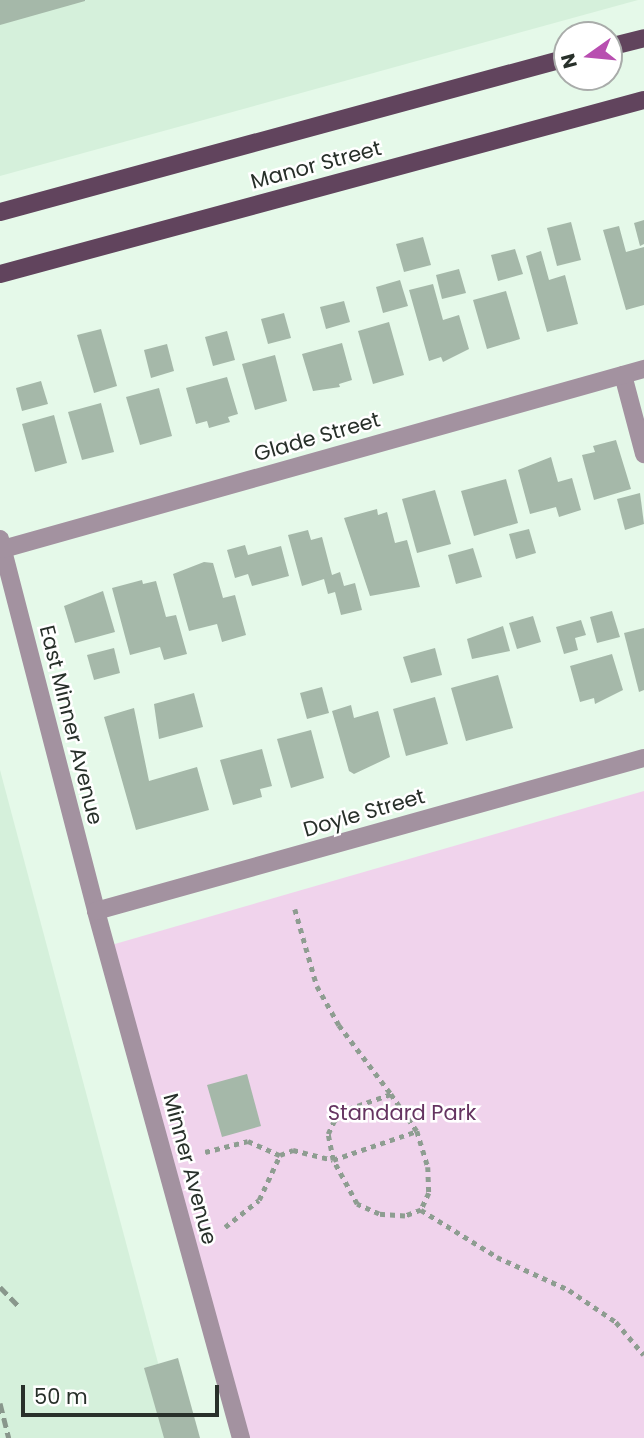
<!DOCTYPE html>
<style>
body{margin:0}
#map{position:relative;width:644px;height:1438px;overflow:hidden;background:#e5f9e9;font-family:Poppins,sans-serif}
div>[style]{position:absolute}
.built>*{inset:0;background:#d5f0db}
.green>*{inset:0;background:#f0d3ec}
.building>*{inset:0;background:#a5b8a9}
.path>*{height:4.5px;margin-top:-2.25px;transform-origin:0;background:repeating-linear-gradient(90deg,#8e9d91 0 5px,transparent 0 10px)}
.minor>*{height:18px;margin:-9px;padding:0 9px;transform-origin:9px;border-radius:9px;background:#a392a0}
.major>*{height:18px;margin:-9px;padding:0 9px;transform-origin:9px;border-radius:9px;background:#61445d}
.rail>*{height:5px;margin-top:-2.5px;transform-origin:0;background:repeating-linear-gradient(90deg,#89978c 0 10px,transparent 0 15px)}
span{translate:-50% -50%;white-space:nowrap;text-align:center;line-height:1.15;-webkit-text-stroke:5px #fff;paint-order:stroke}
.street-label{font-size:21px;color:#28302a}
.park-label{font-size:21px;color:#653461}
.north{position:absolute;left:553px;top:21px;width:70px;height:70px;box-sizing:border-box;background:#fff;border:2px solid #a9acaa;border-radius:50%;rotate:255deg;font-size:19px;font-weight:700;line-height:28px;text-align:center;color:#28302a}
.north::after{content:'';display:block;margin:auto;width:24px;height:32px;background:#b84eb0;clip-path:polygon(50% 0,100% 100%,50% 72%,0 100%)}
.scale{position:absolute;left:21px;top:1385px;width:198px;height:32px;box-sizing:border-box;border:4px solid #28302a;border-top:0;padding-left:9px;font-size:21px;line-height:24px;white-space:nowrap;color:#28302a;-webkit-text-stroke:5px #fff;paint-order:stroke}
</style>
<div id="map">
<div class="built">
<i style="clip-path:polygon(0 0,638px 0,0 176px)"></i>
<i style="clip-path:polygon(0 770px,178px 1438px,0 1438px)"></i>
</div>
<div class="green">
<i style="clip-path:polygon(644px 791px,644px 1438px,247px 1438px,101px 948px)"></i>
</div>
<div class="building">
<i style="clip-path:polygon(0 0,85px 0,85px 1px,0 25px)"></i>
<i style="clip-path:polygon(644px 220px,644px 244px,640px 246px,634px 223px)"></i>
<i style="clip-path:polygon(571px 222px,581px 260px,557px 266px,547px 228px)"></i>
<i style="clip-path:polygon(619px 226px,626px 252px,644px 247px,644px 305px,626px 310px,603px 230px)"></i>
<i style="clip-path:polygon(423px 237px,431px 265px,404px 272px,396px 244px)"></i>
<i style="clip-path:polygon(515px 249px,523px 274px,498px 281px,491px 255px)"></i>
<i style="clip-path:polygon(541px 251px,549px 280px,565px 275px,578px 324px,547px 332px,526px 256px)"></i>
<i style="clip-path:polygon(459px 269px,466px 293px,442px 299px,436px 275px)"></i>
<i style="clip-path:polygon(400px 280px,408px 306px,383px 313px,376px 287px)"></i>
<i style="clip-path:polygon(433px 284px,443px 320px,459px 315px,469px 349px,443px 362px,441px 357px,429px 361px,409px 290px)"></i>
<i style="clip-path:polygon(506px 291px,520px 339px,487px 349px,473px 300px)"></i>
<i style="clip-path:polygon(344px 301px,350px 322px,326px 329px,320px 307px)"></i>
<i style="clip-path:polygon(284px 313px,291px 338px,268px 344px,261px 319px)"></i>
<i style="clip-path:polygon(389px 322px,404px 375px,373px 384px,358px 331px)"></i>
<i style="clip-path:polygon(101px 329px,117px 386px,94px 393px,77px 335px)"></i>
<i style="clip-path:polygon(227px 331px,235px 360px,213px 366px,205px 337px)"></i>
<i style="clip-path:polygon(342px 343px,352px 380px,339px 384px,340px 387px,313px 391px,302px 354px)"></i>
<i style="clip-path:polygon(167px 344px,174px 371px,151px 378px,144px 350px)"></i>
<i style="clip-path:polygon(275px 355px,287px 401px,255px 410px,242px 364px)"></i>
<i style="clip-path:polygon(227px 377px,238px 414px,228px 417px,230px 422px,209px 428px,207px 421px,196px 424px,186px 388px)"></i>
<i style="clip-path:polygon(41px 381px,48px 404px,22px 411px,16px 388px)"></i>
<i style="clip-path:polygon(159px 388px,172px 436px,140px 445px,126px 397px)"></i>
<i style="clip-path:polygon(101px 403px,114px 452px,82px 460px,68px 412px)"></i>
<i style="clip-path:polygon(54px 415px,67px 463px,35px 472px,22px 424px)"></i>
<i style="clip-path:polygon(616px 440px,631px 489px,594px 500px,582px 455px,595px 452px,593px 446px)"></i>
<i style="clip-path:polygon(551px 457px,558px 482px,572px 478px,581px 510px,559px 517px,556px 507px,530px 514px,518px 470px)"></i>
<i style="clip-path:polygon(506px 479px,518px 523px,474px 536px,461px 491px)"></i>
<i style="clip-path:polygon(435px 490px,451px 544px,417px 553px,402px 499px)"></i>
<i style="clip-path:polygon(640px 493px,644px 524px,625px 530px,617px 499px)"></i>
<i style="clip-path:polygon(377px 509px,378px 515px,387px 512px,395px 543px,407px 540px,420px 587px,370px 596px,344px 518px)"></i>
<i style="clip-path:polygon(529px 529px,536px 553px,516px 559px,509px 534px)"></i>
<i style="clip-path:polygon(308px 530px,311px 540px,322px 537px,332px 575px,340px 572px,344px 586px,355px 583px,362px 610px,341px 615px,335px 592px,328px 594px,324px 579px,302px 586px,288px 535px)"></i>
<i style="clip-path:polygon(245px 545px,248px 555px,281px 546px,289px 576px,252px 586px,248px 574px,235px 578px,227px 550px)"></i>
<i style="clip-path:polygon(473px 548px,482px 577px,456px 584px,448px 555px)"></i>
<i style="clip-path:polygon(204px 562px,213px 563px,223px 598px,235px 595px,246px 635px,222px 642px,217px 624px,189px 631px,173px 574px)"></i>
<i style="clip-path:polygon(142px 580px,143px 584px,156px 581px,166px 617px,176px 615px,187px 654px,164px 660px,160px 647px,130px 655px,112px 588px)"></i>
<i style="clip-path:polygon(103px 591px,115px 632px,75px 643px,64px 606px)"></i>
<i style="clip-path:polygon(612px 611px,620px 637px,597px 643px,590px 617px)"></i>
<i style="clip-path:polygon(533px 616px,541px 642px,517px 649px,509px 623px)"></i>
<i style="clip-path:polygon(581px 620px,586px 635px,575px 638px,578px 650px,564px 654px,556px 627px)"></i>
<i style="clip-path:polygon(503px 626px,510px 651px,472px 659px,467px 639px)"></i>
<i style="clip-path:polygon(644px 628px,644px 690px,639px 692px,624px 633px)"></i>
<i style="clip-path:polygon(114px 648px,120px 673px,94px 680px,87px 655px)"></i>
<i style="clip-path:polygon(435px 648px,442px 675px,411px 683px,403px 657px)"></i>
<i style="clip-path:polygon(612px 654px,623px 690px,595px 704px,594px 698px,580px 702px,570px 666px)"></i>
<i style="clip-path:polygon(498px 675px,513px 728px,466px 741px,451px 688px)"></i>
<i style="clip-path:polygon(322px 687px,329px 713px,307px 719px,300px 693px)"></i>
<i style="clip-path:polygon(194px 693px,203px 727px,159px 739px,154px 704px)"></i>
<i style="clip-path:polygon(435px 697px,448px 744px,406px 756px,393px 709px)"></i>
<i style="clip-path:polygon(351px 705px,354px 718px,378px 711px,390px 757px,354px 774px,349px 771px,332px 711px)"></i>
<i style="clip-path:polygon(134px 708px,149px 781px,197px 767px,209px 810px,136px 830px,104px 717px)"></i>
<i style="clip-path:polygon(311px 730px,324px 778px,291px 788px,277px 739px)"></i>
<i style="clip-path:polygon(262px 749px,272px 786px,260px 789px,262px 797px,233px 805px,220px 760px)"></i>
<i style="clip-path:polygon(247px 1074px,261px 1126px,222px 1137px,207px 1085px)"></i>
<i style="clip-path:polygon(178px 1358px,200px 1438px,164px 1438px,144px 1368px)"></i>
</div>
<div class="path">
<i style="left:295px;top:909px;width:80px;rotate:74.1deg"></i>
<i style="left:317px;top:986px;width:45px;rotate:60.6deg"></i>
<i style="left:339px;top:1025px;width:86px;rotate:53deg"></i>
<i style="left:391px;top:1094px;width:45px;rotate:54.9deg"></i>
<i style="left:417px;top:1131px;width:38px;rotate:73deg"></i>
<i style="left:428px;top:1167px;width:26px;rotate:88deg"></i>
<i style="left:429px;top:1193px;width:19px;rotate:115deg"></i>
<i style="left:421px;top:1210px;width:17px;rotate:159deg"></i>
<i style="left:405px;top:1216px;width:26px;rotate:-176deg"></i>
<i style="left:379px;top:1214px;width:24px;rotate:-156deg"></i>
<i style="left:357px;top:1204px;width:50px;rotate:-118.6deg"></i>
<i style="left:333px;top:1160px;width:26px;rotate:-101deg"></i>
<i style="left:328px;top:1134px;width:14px;rotate:-65deg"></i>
<i style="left:334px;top:1121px;width:18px;rotate:-41deg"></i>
<i style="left:348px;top:1109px;width:46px;rotate:-19.2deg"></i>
<i style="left:205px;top:1152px;width:44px;rotate:-14.3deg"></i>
<i style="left:248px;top:1141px;width:35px;rotate:24deg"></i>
<i style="left:421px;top:1210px;width:89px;rotate:31.7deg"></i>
<i style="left:497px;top:1257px;width:79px;rotate:24.6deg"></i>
<i style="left:569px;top:1290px;width:57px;rotate:34.2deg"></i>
<i style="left:616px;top:1322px;width:43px;rotate:49.7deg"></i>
<i style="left:225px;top:1227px;width:43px;rotate:-38.5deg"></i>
<i style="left:259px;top:1200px;width:50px;rotate:-65deg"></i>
<i style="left:280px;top:1155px;width:14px;rotate:-21deg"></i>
<i style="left:293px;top:1150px;width:41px;rotate:14deg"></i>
<i style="left:333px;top:1160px;width:89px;rotate:-19deg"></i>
</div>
<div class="minor">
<i style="left:623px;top:375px;width:82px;rotate:75.1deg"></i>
<i style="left:0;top:539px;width:384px;rotate:75.5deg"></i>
<i style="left:96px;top:911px;width:547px;rotate:74.62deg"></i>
<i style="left:3px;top:549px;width:666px;rotate:-15.69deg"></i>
<i style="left:96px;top:911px;width:569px;rotate:-15.6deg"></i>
</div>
<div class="major">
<i style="left:609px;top:47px;width:36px;rotate:-14deg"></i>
<i style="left:0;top:212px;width:588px;rotate:-15.2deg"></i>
<i style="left:0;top:274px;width:667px;rotate:-15.12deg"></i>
</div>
<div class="rail">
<i style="left:0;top:1287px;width:29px;rotate:46deg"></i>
<i style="left:0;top:1403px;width:36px;rotate:76deg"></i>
</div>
<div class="street-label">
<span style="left:316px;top:165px;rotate:-15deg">Manor Street</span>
<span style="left:317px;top:437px;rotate:-16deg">Glade Street</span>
<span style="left:71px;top:725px;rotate:76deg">East Minner Avenue</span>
<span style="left:364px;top:813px;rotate:-16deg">Doyle Street</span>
<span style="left:190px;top:1169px;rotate:75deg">Minner Avenue</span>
</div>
<div class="park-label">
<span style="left:402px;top:1113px">Standard Park</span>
</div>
<div class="north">N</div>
<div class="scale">50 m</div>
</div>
